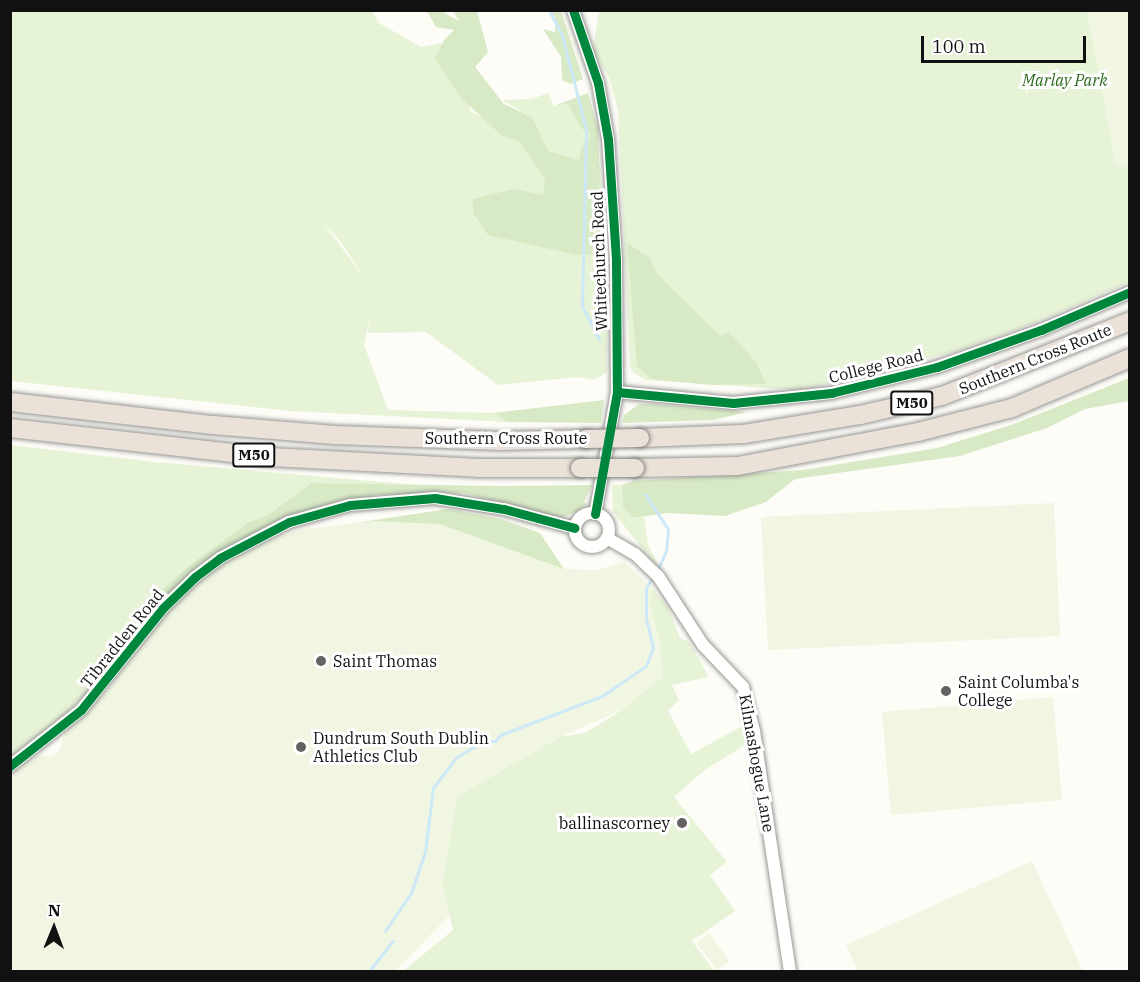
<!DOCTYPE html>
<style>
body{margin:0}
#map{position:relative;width:1140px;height:982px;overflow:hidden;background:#fdfcf7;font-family:"IBM Plex Serif",serif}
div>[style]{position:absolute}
.green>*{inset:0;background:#e7f3d7}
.forest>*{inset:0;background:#d8eac5}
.pitch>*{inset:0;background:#f0f6e1}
.stream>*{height:3px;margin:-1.5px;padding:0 1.5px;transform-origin:1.5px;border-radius:1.5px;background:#cde8f7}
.roads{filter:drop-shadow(0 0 2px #979795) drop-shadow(0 0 2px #979795)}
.minor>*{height:12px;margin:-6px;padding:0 6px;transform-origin:6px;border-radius:6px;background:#fffffe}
.minor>.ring{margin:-6px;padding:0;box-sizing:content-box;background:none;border:12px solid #fffffe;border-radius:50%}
.highway>*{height:18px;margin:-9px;padding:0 9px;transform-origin:9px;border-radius:9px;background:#eae1d8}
.bridges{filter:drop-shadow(0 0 2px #858482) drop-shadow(0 0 2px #858482)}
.highway-bridge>*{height:18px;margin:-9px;padding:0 9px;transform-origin:9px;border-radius:9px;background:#eae1d8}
.cycleway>*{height:9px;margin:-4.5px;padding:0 4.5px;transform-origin:4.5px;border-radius:4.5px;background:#00873e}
.dots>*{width:16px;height:16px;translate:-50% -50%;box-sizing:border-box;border:3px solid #fff;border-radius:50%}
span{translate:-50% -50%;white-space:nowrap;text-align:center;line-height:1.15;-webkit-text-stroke:6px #fff;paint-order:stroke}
.shield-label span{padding:2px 4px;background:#fff;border:2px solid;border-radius:4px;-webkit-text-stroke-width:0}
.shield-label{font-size:15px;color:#111;font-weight:700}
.park-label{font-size:16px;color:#2f6b1f;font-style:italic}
.street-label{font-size:16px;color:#111}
.poi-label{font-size:16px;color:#111}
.left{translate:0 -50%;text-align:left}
.right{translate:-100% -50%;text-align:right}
.frame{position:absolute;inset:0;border:12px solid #111;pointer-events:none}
.north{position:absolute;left:24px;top:898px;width:60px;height:60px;-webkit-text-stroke:4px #fff;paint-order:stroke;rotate:1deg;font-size:16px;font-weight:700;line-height:24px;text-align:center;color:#111}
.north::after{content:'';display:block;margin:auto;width:21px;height:27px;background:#111;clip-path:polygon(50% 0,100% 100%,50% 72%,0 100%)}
.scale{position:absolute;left:921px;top:36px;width:165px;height:27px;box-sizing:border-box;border:3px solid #111;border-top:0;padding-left:8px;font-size:18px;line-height:21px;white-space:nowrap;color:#111;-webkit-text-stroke:4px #fff;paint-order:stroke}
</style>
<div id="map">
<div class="green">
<i style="clip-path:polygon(evenodd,11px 11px,372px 11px,379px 23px,421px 47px,449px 42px,471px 112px,542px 141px,532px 117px,502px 100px,532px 99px,548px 93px,554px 106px,568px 104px,580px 127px,592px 136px,580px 155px,600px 164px,607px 264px,607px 373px,593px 380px,578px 377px,498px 385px,426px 332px,368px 333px,371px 312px,364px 345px,388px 410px,494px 413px,507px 422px,291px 411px,11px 381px,11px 11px,321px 220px,341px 242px,366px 280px,321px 220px)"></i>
<i style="clip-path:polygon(599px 11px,1129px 11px,1129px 282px,1034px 323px,956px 351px,828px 384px,796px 390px,646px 380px,632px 372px,630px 366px,618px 110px,609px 77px,593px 51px)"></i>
<i style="clip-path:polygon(11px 445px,155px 462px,417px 485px,311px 483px,268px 515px,247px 523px,187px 567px,130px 632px,100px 680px,58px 721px,11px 756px)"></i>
<i style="clip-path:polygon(612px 485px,622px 485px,623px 507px,633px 518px,644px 517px,648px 545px,662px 573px,613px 512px)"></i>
<i style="clip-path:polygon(653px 589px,668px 607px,680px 638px,690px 643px,709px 677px,672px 685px,679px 700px,668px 711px,691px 754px,748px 723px,751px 741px,705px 770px,674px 797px,727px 862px,710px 875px,735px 911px,692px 941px,714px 971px,402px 972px,453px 930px,442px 883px,457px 797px,477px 781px,560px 737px,585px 733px,622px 710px,653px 616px,649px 602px)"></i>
</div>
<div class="forest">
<i style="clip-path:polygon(427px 11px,441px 11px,459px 21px,453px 11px,477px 11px,488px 52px,475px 67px,504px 104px,532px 117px,548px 151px,579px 160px,581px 148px,591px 136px,580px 127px,568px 104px,554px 106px,588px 93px,598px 129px,602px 254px,577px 255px,488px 235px,473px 213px,473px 199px,514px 189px,543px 195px,545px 179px,520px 142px,501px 135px,461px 98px,435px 59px,444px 40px,454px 30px,436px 27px)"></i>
<i style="clip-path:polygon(548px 11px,561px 11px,583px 79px,571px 84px,562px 80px,561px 57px,543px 29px,555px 32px,555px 16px)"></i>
<i style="clip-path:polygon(627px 243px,649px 257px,658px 275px,720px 336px,729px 332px,756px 362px,766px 384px,712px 385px,651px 379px,637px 366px)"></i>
<i style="clip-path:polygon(1129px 378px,1129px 401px,1085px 409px,1047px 428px,960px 456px,795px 479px,766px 502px,725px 516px,667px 513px,633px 518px,623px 507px,622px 485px,633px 481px,803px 470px,937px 448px,1014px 424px)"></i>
<i style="clip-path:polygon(604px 400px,601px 423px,507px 422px,494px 413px)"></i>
<i style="clip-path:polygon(639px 404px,653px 404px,747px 412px,713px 420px,622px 423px,624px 415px)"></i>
<i style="clip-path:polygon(311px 483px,499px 486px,592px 485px,584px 502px,586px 504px,579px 511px,560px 518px,464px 493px,376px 495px,292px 515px,201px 563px,138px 628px,110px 664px,149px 603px,187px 567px,247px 523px,268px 515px)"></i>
<i style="clip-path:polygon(448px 509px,501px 519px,540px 533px,564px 569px,361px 522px)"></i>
</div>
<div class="pitch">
<i style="clip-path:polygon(1087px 11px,1129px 11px,1129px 164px,1116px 167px)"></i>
<i style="clip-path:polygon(1054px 503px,1060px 636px,768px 650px,761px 517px)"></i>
<i style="clip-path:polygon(373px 521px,440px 524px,564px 569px,598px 570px,624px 562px,653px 589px,649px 602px,660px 640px,662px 677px,622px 710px,560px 737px,457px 797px,442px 883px,450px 915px,395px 971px,11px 971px,10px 774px,37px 755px,52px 756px,60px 750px,65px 732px,109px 690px,159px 620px,192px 587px,227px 561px,263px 542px,299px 530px)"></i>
<i style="clip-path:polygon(1053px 697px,1062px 800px,891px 815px,882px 712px)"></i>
<i style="clip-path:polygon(1032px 861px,1083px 971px,858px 971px,846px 945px)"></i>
<i style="clip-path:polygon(709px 933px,730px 961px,717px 970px,696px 943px)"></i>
</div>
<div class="stream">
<i style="left:549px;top:10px;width:28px;rotate:63deg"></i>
<i style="left:562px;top:35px;width:98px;rotate:75.8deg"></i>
<i style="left:586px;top:130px;width:176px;rotate:91.3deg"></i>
<i style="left:582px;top:306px;width:38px;rotate:63deg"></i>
<i style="left:645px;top:494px;width:42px;rotate:56.7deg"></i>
<i style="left:668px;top:529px;width:22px;rotate:95deg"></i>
<i style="left:666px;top:551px;width:22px;rotate:114deg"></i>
<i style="left:385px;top:931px;width:46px;rotate:-55.6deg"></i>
<i style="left:411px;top:893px;width:43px;rotate:-71.1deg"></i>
<i style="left:425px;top:852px;width:64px;rotate:-82.9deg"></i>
<i style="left:433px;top:788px;width:15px;rotate:-53deg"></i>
<i style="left:442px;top:776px;width:24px;rotate:-52deg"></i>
<i style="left:457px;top:757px;width:31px;rotate:-31deg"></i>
<i style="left:484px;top:741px;width:11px"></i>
<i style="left:495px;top:741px;width:8px;rotate:-50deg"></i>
<i style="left:500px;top:735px;width:109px;rotate:-20.9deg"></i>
<i style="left:602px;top:696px;width:53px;rotate:-34.3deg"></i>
<i style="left:646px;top:666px;width:19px;rotate:-69deg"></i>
<i style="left:653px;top:648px;width:31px;rotate:-103deg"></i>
<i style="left:646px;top:618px;width:30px;rotate:-90deg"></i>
<i style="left:646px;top:588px;width:13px;rotate:-58deg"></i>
<i style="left:368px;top:972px;width:40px;rotate:-51deg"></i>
</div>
<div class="roads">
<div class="minor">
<i style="left:573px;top:10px;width:77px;rotate:71.1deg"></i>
<i style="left:598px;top:83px;width:57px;rotate:79.9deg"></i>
<i style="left:608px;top:139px;width:121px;rotate:86.2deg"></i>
<i style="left:616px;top:260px;width:132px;rotate:89.6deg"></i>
<i style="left:617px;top:392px;width:124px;rotate:100.2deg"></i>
<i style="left:617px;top:392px;width:117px;rotate:5.4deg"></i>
<i style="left:733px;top:403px;width:99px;rotate:-5.8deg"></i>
<i style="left:831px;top:393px;width:109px;rotate:-13.8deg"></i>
<i style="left:937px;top:367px;width:110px;rotate:-19.6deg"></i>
<i style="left:1041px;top:330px;width:97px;rotate:-23.1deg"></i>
<i class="ring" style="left:575px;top:513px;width:22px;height:22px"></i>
<i style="left:607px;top:538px;width:32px;rotate:30deg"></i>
<i style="left:635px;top:554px;width:32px;rotate:44deg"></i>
<i style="left:658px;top:576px;width:82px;rotate:56.9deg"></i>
<i style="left:703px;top:645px;width:58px;rotate:46.4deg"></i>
<i style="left:743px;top:687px;width:45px;rotate:76deg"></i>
<i style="left:754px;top:731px;width:244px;rotate:81.5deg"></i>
<i style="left:10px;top:766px;width:90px;rotate:-38.3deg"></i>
<i style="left:81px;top:710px;width:131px;rotate:-51.2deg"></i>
<i style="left:163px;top:608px;width:45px;rotate:-44.1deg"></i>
<i style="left:195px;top:577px;width:31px;rotate:-37deg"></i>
<i style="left:220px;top:558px;width:78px;rotate:-27.6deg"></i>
<i style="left:289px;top:522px;width:63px;rotate:-15.6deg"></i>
<i style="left:350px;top:505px;width:85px;rotate:-4.7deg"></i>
<i style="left:435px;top:498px;width:70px;rotate:9.1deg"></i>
<i style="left:504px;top:509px;width:73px;rotate:15deg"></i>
</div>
<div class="highway">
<i style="left:10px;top:402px;width:204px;rotate:6.5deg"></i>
<i style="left:213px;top:425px;width:122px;rotate:4.7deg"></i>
<i style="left:335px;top:435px;width:165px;rotate:2.1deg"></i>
<i style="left:500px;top:441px;width:86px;rotate:-1.3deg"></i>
<i style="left:10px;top:428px;width:262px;rotate:6.4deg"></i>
<i style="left:270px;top:457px;width:208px;rotate:3deg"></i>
<i style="left:478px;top:468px;width:102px"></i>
<i style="left:640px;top:438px;width:104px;rotate:-2.2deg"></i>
<i style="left:744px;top:434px;width:118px;rotate:-9.3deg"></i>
<i style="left:860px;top:415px;width:84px;rotate:-13deg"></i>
<i style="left:942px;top:396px;width:202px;rotate:-21.7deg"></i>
<i style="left:635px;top:468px;width:103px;rotate:-1.1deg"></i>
<i style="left:738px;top:466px;width:183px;rotate:-10.7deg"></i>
<i style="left:918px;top:432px;width:97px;rotate:-14.3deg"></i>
<i style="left:1012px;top:408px;width:128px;rotate:-23deg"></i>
</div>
</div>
<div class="bridges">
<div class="highway-bridge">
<i style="left:586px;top:439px;width:54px;rotate:-1.1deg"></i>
<i style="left:580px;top:468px;width:55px"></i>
</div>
</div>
<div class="cycleway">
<i style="left:573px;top:10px;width:77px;rotate:71.1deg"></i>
<i style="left:598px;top:83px;width:57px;rotate:79.9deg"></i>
<i style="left:608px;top:139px;width:121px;rotate:86.2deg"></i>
<i style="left:616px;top:260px;width:132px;rotate:89.6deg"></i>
<i style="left:617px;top:392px;width:124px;rotate:100.2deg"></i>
<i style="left:617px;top:392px;width:117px;rotate:5.4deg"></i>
<i style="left:733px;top:403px;width:99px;rotate:-5.8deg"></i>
<i style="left:831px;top:393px;width:109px;rotate:-13.8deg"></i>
<i style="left:937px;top:367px;width:110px;rotate:-19.6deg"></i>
<i style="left:1041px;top:330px;width:97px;rotate:-23.1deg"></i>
<i style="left:10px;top:766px;width:90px;rotate:-38.3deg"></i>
<i style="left:81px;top:710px;width:131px;rotate:-51.2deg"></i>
<i style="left:163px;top:608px;width:45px;rotate:-44.1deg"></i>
<i style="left:195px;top:577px;width:31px;rotate:-37deg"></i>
<i style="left:220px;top:558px;width:78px;rotate:-27.6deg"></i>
<i style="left:289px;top:522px;width:63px;rotate:-15.6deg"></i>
<i style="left:350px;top:505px;width:85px;rotate:-4.7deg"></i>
<i style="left:435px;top:498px;width:70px;rotate:9.1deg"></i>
<i style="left:504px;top:509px;width:73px;rotate:15deg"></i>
</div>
<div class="dots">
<i style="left:321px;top:661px;background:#646362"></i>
<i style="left:946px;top:691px;background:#646362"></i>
<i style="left:301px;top:747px;background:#646362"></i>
<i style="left:682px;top:823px;background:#646362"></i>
</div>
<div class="shield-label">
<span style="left:912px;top:403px">M50</span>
<span style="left:254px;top:455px">M50</span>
</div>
<div class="park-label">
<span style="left:1065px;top:80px">Marlay Park</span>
</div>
<div class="street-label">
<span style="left:599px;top:261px;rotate:-92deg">Whitechurch Road</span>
<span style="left:1035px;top:359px;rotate:-22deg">Southern Cross Route</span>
<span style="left:876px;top:366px;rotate:-14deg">College Road</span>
<span style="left:506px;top:438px">Southern Cross Route</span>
<span style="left:122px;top:638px;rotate:-51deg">Tibradden Road</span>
<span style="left:757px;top:763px;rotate:80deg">Kilmashogue Lane</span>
</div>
<div class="poi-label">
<span class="left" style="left:333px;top:661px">Saint Thomas</span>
<span class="left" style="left:958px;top:691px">Saint Columba's<br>College</span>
<span class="left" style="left:313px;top:747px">Dundrum South Dublin<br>Athletics Club</span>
<span class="right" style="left:670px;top:823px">ballinascorney</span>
</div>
<div class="frame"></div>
<div class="north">N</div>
<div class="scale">100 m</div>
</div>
